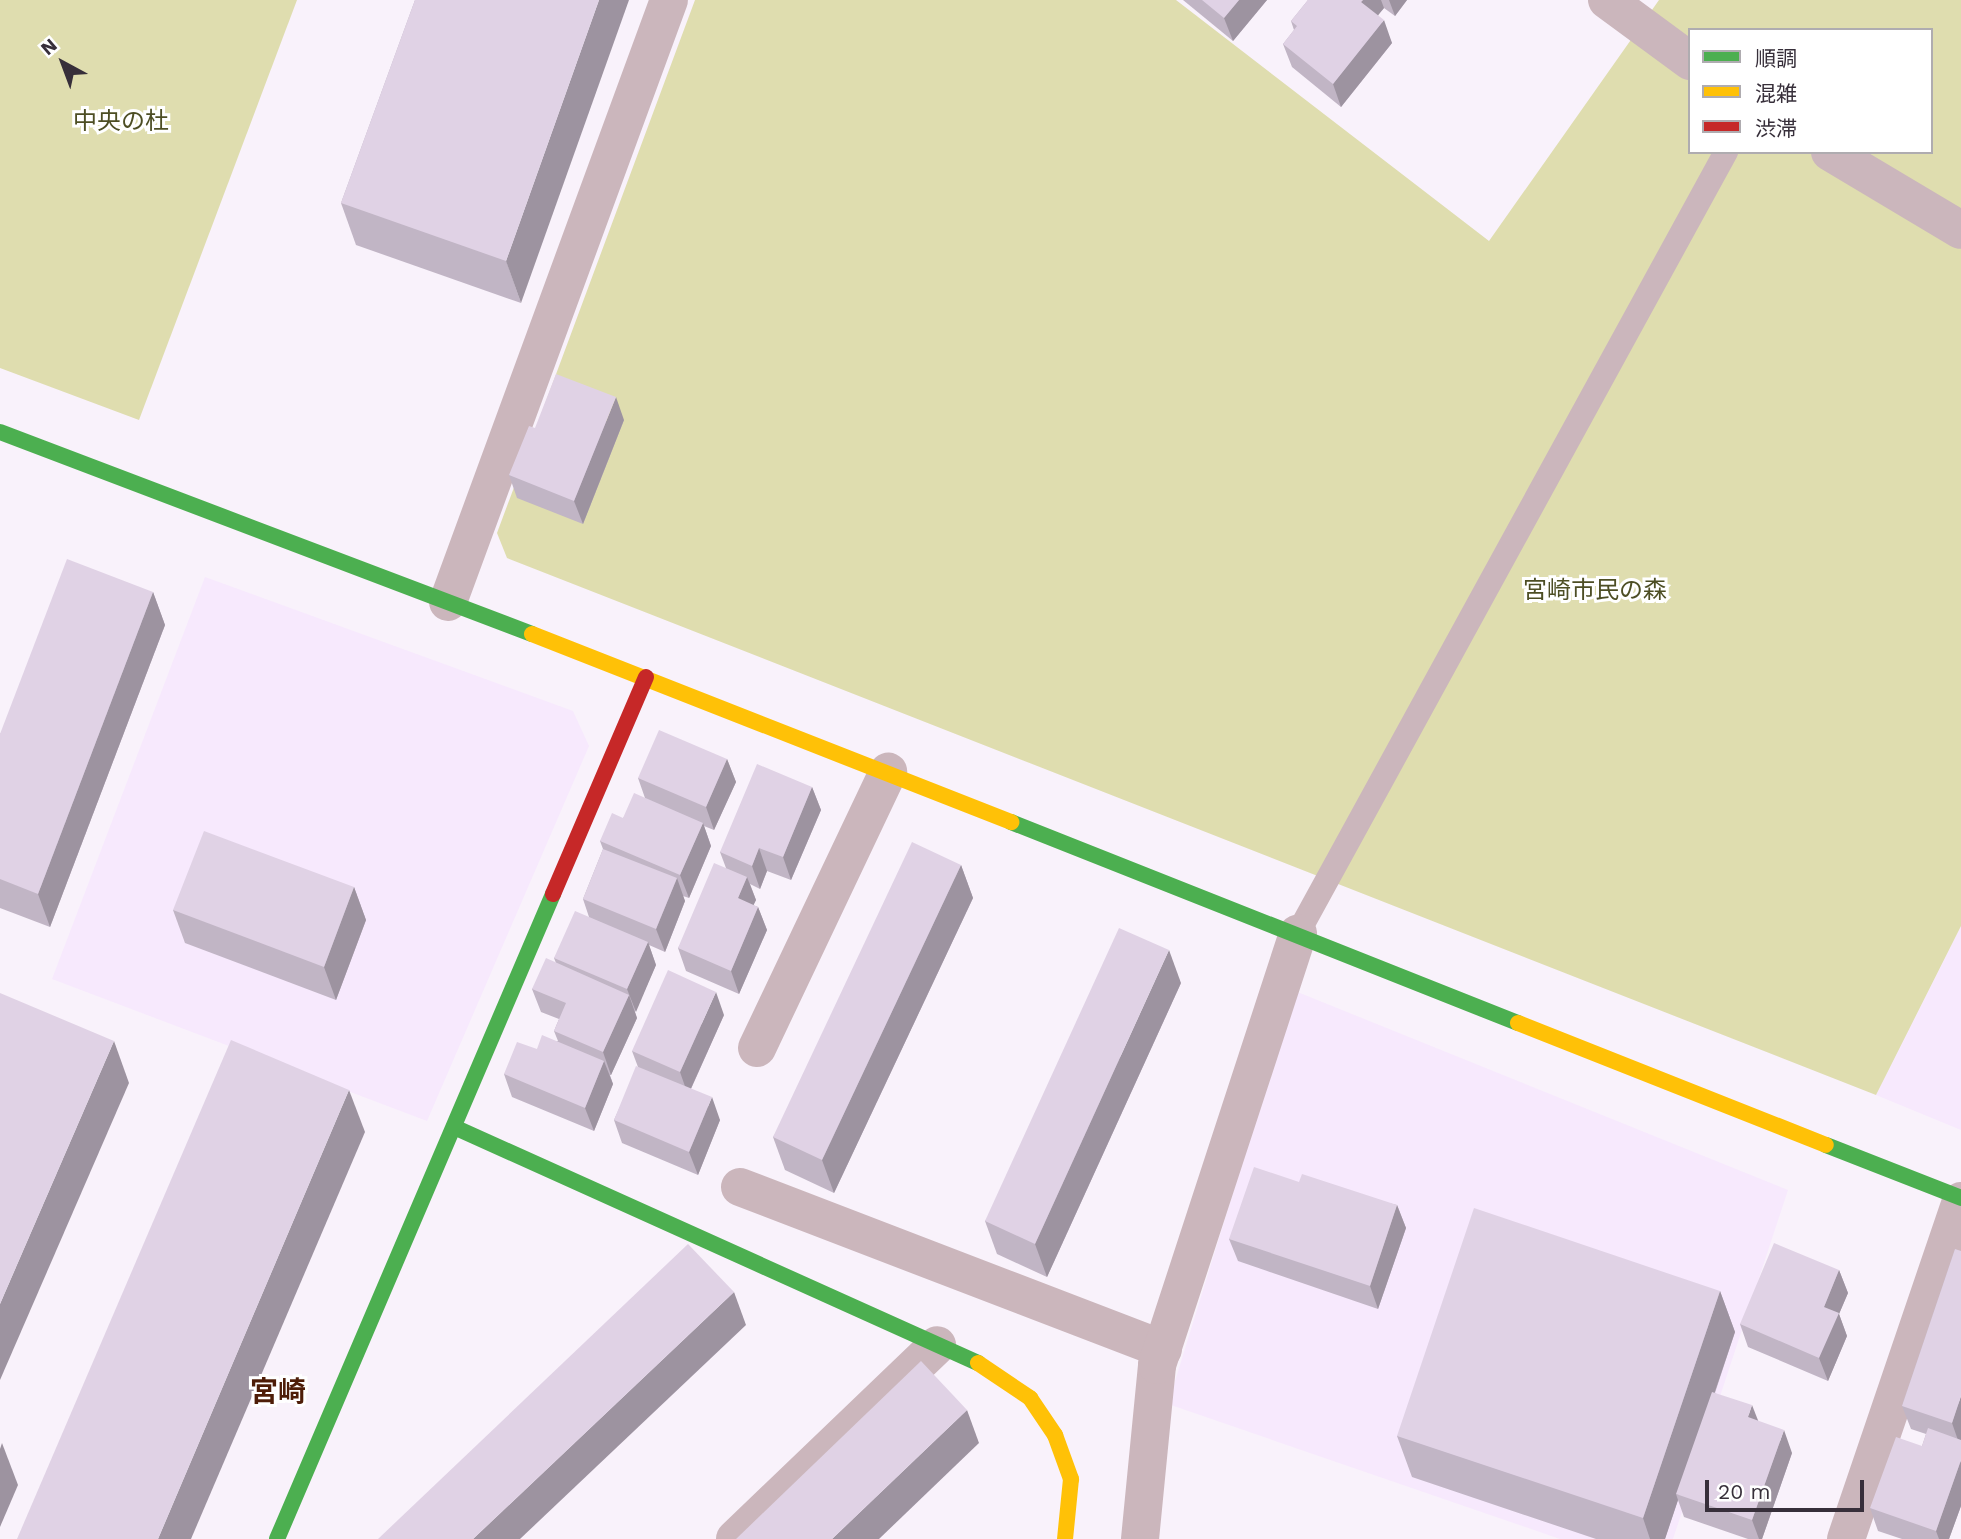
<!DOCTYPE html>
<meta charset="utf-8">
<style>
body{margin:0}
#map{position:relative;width:1961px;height:1539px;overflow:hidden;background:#f9f2fb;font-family:"Work Sans","Noto Sans JP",sans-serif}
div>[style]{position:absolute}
.built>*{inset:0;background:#f7e9fd}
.green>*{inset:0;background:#dfddaf}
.lane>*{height:24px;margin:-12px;padding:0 12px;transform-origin:12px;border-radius:12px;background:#cbb6bc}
.street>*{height:38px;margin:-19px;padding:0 19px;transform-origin:19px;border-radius:19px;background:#cbb6bc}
.fast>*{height:16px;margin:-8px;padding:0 8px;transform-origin:8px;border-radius:8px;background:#4caf50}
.slow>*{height:16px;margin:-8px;padding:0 8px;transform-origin:8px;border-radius:8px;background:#ffc107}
.jam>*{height:16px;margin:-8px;padding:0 8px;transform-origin:8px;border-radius:8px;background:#c62828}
.wall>*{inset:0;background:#c1b5c5}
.shaded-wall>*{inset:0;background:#9d93a0}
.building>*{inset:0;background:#e0d2e5}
span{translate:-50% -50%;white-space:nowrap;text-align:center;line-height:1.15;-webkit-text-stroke:6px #fff;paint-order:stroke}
.park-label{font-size:24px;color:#4d4e24}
.quarter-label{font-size:28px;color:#4e1d08;font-weight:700}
.legend{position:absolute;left:1688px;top:28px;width:245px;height:126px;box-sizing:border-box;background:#fff;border:2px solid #afacb0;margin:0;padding:9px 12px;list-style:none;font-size:21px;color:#372f3a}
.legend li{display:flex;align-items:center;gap:14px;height:35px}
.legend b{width:35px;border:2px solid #afacb0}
.north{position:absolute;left:28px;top:28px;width:70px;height:70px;-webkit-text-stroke:5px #fff;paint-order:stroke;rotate:319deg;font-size:19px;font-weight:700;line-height:28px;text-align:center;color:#372f3a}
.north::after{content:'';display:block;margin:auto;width:24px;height:32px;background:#372f3a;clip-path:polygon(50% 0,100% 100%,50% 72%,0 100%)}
.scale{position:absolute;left:1705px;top:1480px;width:159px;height:32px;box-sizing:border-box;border:4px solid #372f3a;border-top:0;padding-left:9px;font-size:21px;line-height:24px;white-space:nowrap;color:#372f3a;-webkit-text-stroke:5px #fff;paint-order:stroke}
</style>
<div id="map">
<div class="built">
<i style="clip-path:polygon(205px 577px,573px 711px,589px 746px,427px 1121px,52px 979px)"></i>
<i style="clip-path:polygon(1961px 926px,1961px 1130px,1876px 1095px)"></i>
<i style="clip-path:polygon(1295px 991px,1788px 1190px,1673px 1539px,1560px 1539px,1168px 1404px)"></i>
</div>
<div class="green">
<i style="clip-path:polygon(0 0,297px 0,139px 420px,0 368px)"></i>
<i style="clip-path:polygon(evenodd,695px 0,1176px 0,1489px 241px,1659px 0,1961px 0,1961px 926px,1876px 1095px,507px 558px,497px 533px,695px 0,1690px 30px,1931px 30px,1931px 152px,1690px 152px,1690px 30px)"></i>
</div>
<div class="lane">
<i style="left:1298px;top:933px;width:891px;rotate:-61.28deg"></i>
</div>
<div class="street">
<i style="left:1607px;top:0;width:103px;rotate:36.3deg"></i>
<i style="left:1830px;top:152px;width:152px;rotate:30.8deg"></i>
<i style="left:448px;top:602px;width:641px;rotate:-69.84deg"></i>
<i style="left:757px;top:1048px;width:306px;rotate:-64.6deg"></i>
<i style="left:740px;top:1187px;width:453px;rotate:21deg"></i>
<i style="left:735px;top:1539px;width:280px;rotate:-43.8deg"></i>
<i style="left:1140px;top:1539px;width:175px;rotate:-84.4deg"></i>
<i style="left:1157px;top:1365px;width:454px;rotate:-71.9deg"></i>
<i style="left:1846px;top:1539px;width:357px;rotate:-71.2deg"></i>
</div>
<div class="fast">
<i style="left:0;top:432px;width:569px;rotate:20.79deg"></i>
<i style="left:1011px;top:822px;width:545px;rotate:21.63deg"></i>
<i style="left:454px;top:1127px;width:575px;rotate:24.25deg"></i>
<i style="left:1826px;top:1145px;width:145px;rotate:21.4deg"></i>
<i style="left:277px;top:1539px;width:702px;rotate:-66.83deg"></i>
</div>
<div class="slow">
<i style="left:532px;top:634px;width:515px;rotate:21.43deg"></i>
<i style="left:1518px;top:1023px;width:331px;rotate:21.6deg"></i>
<i style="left:978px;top:1363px;width:63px;rotate:33.9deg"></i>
<i style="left:1030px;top:1398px;width:45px;rotate:56deg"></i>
<i style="left:1055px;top:1435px;width:47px;rotate:70deg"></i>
<i style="left:1071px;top:1479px;width:60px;rotate:95.7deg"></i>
</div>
<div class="jam">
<i style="left:553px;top:894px;width:236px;rotate:-66.8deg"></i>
</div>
<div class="wall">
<i style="clip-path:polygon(415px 0,521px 303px,356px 245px,341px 203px)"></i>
<i style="clip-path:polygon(1183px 0,1267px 0,1233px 41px)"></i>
<i style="clip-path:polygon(1308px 0,1407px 0,1395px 16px,1384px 8px,1378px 15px,1392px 43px,1341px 107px,1292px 67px,1283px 44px,1294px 30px,1291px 21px)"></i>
<i style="clip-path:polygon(624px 420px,583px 524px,517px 498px,509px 475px,535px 428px)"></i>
<i style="clip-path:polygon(153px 592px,165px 625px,50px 927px,0 908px,0 734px)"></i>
<i style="clip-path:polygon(727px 759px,736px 782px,714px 830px,704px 826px,711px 846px,689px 898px,683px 896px,685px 901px,665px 952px,649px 945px,656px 965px,635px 1012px,637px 1018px,611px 1075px,610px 1075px,613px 1084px,594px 1131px,512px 1097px,504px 1074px,537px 1049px,558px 1041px,554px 1031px,559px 1019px,541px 1012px,532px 989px,556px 963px,554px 958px,589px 917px,583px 899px,603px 849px,600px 841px,623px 818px,645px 798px,638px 778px)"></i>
<i style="clip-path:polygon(812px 787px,821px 810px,791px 880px,767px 871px,760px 889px,750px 884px,756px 900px,753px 905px,758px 907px,767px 930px,739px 994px,686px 971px,678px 948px,726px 868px,720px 852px)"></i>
<i style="clip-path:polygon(961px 865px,973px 898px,834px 1193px,785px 1170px,773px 1137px)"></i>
<i style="clip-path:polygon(354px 887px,366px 920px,336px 1000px,185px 943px,173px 910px)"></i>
<i style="clip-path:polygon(1181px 983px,1047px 1277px,997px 1254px,985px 1221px)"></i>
<i style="clip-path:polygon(724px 1015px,691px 1089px,720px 1120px,698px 1175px,622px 1143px,614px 1120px,638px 1067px,632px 1051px)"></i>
<i style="clip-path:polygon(1299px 1182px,1397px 1205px,1406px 1228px,1378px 1309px,1238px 1261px,1229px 1239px)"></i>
<i style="clip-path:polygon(1955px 1249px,1961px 1506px,1949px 1539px,1902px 1539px,1878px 1531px,1870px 1508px,1922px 1446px,1926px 1434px,1911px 1429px,1902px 1406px)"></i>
<i style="clip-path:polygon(1839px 1270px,1848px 1293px,1839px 1314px,1847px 1336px,1828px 1381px,1748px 1347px,1740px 1324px)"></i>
<i style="clip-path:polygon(1720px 1291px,1735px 1332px,1715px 1393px,1758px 1421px,1792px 1453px,1762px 1539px,1748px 1539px,1684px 1517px,1678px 1500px,1665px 1539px,1596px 1539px,1412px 1477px,1397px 1436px)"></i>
</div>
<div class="shaded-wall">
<i style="clip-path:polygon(599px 0,629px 0,521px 303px,506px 261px)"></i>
<i style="clip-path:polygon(1239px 0,1267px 0,1233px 41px,1224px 18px)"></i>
<i style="clip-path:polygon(1363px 0,1381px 0,1384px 8px,1370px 25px,1361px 2px)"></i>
<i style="clip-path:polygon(1389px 0,1407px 0,1395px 16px)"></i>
<i style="clip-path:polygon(1384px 20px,1392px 43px,1341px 107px,1333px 84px)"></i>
<i style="clip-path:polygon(616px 397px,624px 420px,583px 524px,574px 501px)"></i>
<i style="clip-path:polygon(153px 592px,165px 625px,50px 927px,38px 894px)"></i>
<i style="clip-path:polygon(727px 759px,736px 782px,714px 830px,706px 807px)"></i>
<i style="clip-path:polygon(812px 787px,821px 810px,791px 880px,783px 857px)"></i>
<i style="clip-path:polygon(703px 823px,711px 846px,689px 898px,680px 875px)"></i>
<i style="clip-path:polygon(759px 848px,767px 871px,760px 889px,752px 866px)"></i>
<i style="clip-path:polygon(961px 865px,973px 898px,834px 1193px,822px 1160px)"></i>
<i style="clip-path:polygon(747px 877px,756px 900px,746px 921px,738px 898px)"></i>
<i style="clip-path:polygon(677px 878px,685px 901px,665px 952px,656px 929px)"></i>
<i style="clip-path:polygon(354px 887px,366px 920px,336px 1000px,324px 967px)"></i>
<i style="clip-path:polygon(758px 907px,767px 930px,739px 994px,731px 971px)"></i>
<i style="clip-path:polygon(648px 942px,656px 965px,636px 1012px,627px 989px)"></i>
<i style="clip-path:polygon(1169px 950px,1181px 983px,1047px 1277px,1035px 1244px)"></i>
<i style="clip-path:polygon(716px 992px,724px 1015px,688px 1095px,680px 1072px)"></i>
<i style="clip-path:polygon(629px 995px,637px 1018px,611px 1075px,603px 1052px)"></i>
<i style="clip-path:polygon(114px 1041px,129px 1083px,0 1380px,0 1304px)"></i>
<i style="clip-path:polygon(604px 1061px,613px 1084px,594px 1131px,585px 1108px)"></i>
<i style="clip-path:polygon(349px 1090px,365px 1132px,191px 1539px,158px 1539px)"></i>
<i style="clip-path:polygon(712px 1097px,720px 1120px,698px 1175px,689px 1152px)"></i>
<i style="clip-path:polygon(1397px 1205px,1406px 1228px,1378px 1309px,1370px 1286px)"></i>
<i style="clip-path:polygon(1839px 1270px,1848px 1293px,1839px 1314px,1847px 1336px,1828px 1381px,1819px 1358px,1824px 1307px)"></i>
<i style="clip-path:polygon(1720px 1291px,1735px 1332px,1680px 1495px,1676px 1494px,1678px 1500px,1665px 1539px,1650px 1539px,1643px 1518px)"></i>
<i style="clip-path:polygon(734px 1292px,746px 1325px,520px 1539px,473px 1539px)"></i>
<i style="clip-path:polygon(1961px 1396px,1961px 1444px,1960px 1446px,1952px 1423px)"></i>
<i style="clip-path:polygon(1752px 1405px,1761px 1428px,1748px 1417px)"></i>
<i style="clip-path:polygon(967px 1410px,979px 1443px,879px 1539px,832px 1539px)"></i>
<i style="clip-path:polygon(1784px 1430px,1792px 1453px,1762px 1539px,1759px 1539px,1752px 1520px)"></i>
<i style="clip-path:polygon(2px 1443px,18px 1485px,0 1527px,0 1449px)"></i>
<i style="clip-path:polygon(1961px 1460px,1961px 1506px,1949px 1539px,1939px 1539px,1936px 1531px)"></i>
</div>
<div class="building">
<i style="clip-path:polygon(415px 0,599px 0,506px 261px,341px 203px)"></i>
<i style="clip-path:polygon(1202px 0,1239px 0,1224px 18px)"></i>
<i style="clip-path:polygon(1308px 0,1363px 0,1361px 2px,1384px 20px,1333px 84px,1283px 44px,1297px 26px,1291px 21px)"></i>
<i style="clip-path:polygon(556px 374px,616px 397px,574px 501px,509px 475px,529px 426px,535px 428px)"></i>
<i style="clip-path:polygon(67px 559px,153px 592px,38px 894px,0 879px,0 734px)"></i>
<i style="clip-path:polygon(659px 730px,727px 759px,706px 807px,638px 778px)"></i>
<i style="clip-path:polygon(757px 764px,812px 787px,783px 857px,759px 848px,752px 866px,720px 852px)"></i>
<i style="clip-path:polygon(634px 793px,703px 823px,680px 875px,600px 841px,612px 813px,623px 818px)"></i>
<i style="clip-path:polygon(204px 831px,354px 887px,324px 967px,173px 910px)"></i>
<i style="clip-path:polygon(912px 842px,961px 865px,822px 1160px,773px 1137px)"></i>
<i style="clip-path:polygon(603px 849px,677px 878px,656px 929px,583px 899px)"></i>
<i style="clip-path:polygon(714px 863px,747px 877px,738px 898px,758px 907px,731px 971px,678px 948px)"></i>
<i style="clip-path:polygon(575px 911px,648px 942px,627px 989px,554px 958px)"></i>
<i style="clip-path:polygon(1119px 928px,1169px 950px,1035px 1244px,985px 1221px)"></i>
<i style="clip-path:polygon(546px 958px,629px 995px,603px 1052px,554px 1031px,566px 1003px,532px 989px)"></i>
<i style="clip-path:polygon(668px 970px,716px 992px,680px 1072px,632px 1051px)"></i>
<i style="clip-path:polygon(0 993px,114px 1041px,0 1304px)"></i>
<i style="clip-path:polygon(542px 1035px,604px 1061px,585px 1108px,504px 1074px,517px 1042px,537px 1049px)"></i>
<i style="clip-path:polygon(231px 1040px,349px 1090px,158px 1539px,17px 1539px)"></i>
<i style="clip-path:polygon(636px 1066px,712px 1097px,689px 1152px,614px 1120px)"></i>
<i style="clip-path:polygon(1254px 1167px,1299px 1182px,1302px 1174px,1397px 1205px,1370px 1286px,1229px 1239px)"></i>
<i style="clip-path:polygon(1474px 1208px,1720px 1291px,1643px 1518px,1397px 1436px)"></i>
<i style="clip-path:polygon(1774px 1243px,1839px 1270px,1824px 1307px,1839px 1313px,1819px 1358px,1740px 1324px)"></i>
<i style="clip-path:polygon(688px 1244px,734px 1292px,473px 1539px,378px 1539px)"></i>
<i style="clip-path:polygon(1955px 1249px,1961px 1251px,1961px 1396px,1952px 1423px,1902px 1406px)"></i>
<i style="clip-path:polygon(921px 1361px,967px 1410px,832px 1539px,736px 1539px)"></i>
<i style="clip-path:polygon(1712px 1392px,1752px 1405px,1748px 1417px,1784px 1430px,1752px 1520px,1676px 1494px)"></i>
<i style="clip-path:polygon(1928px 1428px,1961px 1440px,1961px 1460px,1936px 1531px,1870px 1508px,1896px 1437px,1922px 1446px)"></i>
</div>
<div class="park-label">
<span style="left:121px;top:122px">中央の杜</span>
<span style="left:1595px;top:591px">宮崎市民の森</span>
</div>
<div class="quarter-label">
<span style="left:278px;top:1392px">宮崎</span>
</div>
<ul class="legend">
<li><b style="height:9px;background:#4caf50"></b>順調</li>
<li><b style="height:9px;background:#ffc107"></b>混雑</li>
<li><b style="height:9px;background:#c62828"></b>渋滞</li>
</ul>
<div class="north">N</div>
<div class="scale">20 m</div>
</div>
